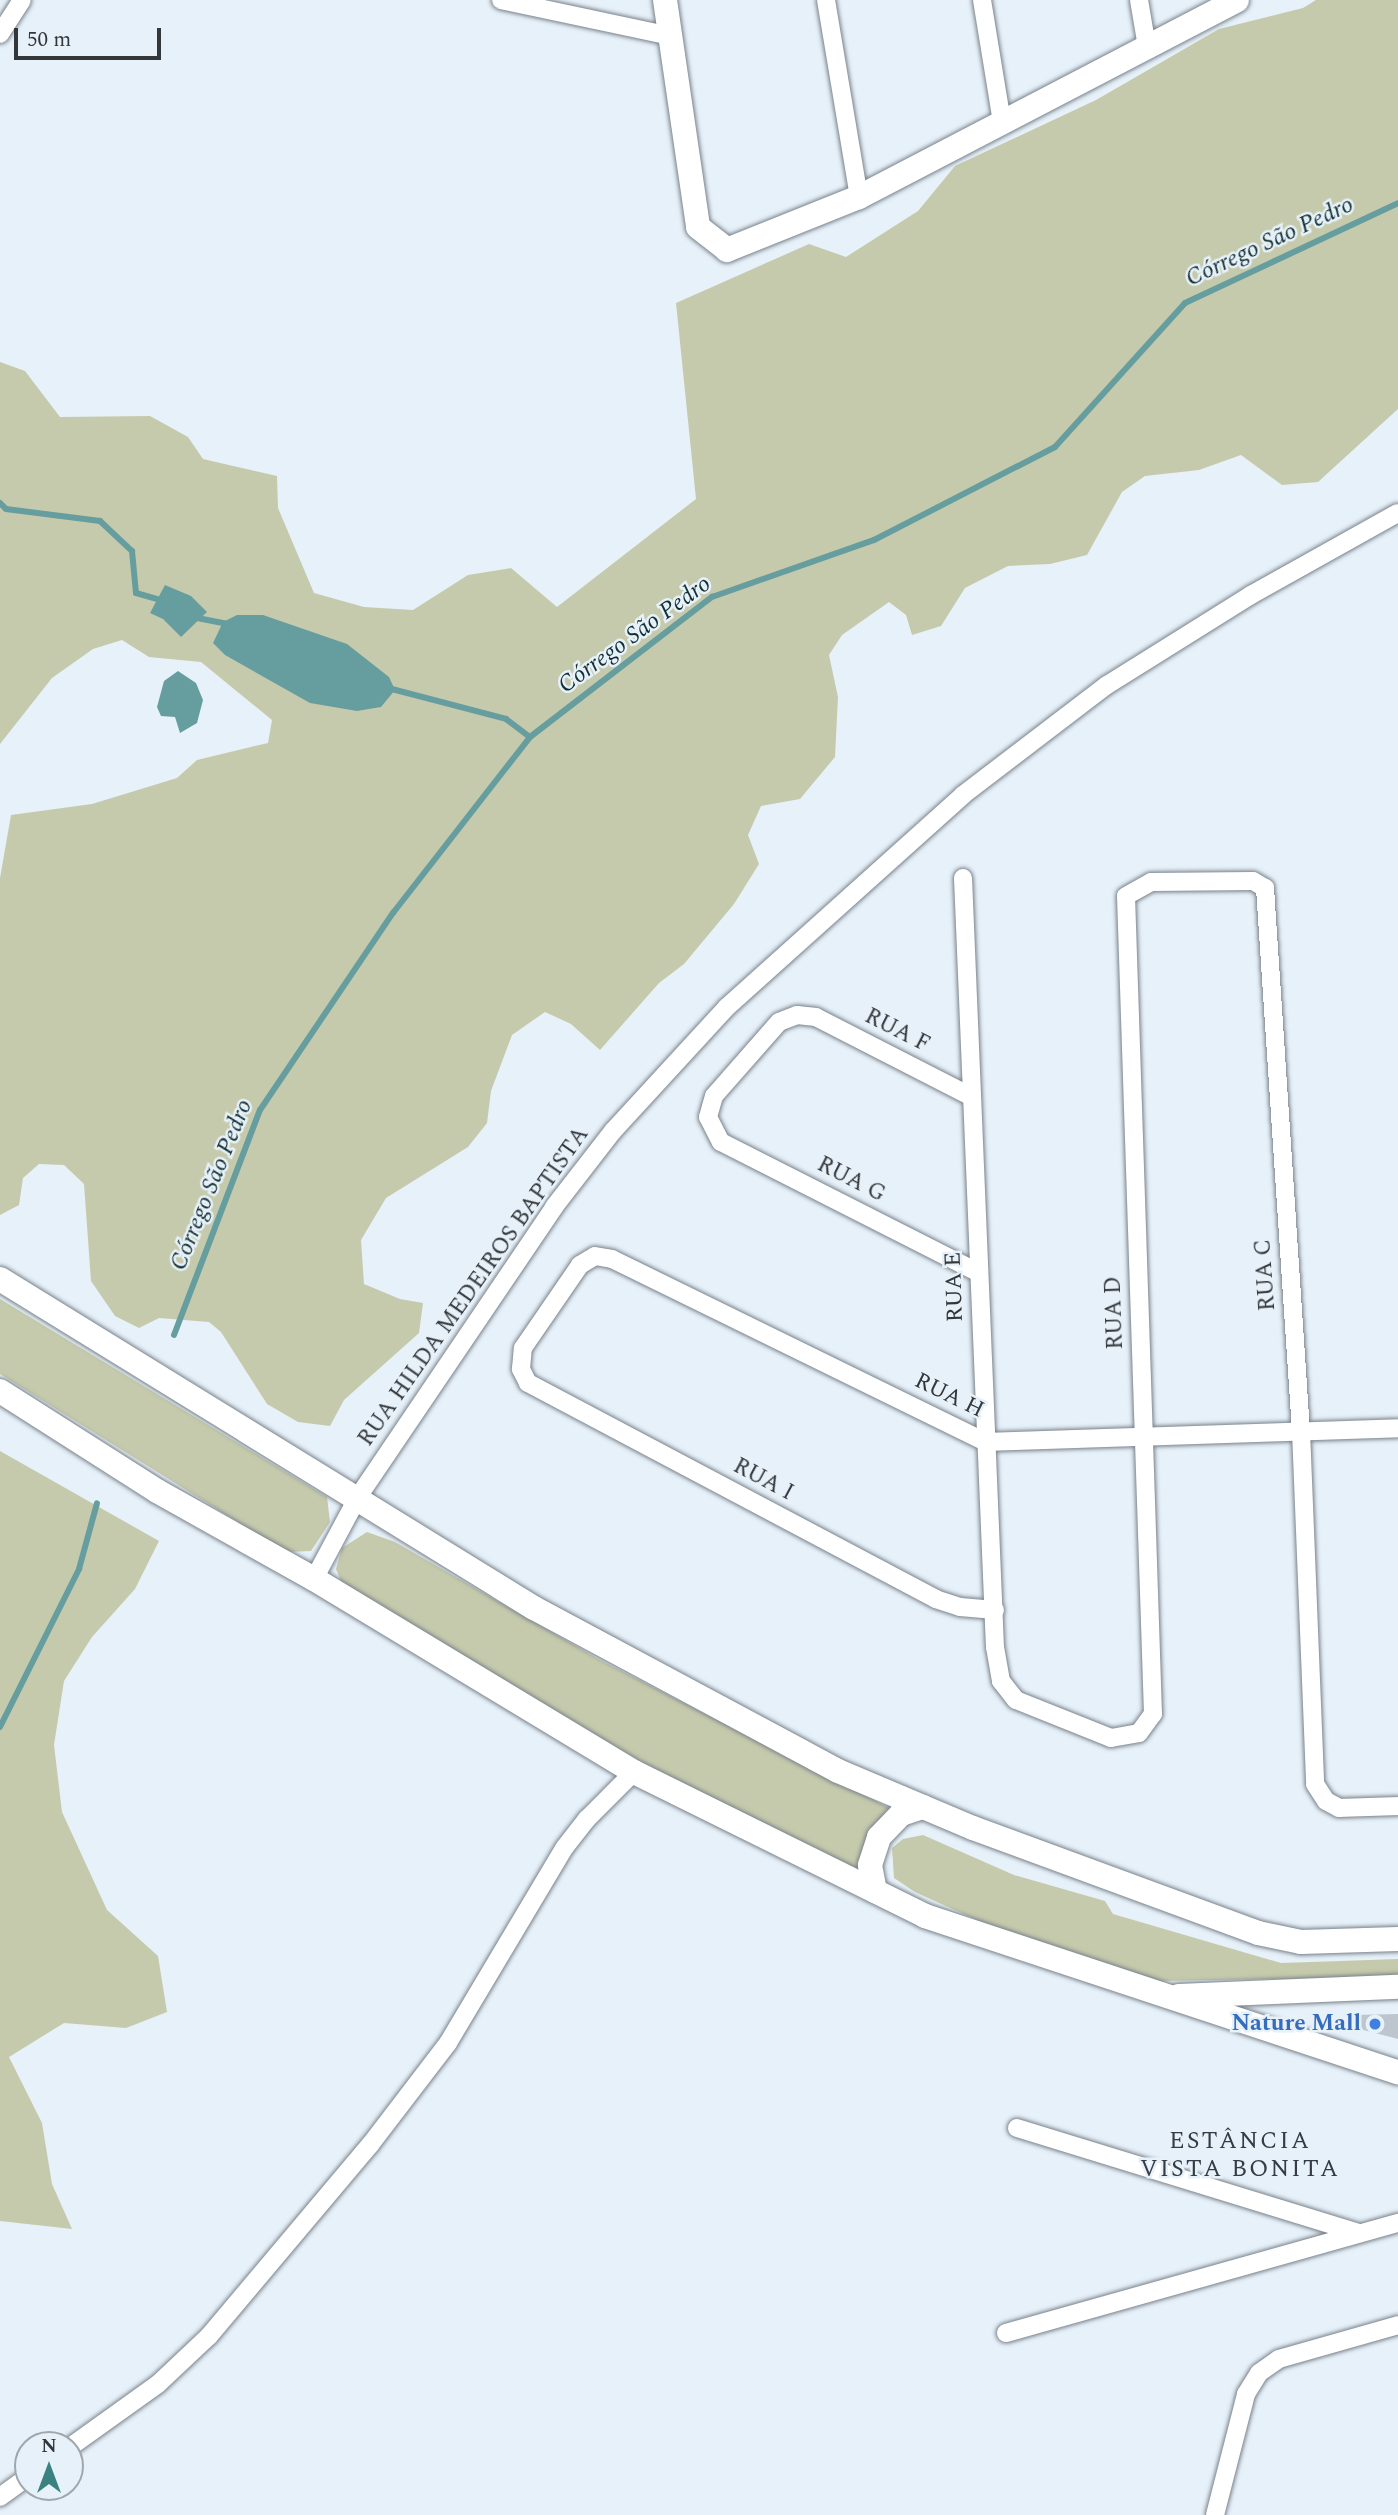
<!DOCTYPE html>
<meta charset="utf-8">
<style>
body{margin:0}
#map{position:relative;width:1398px;height:2515px;overflow:hidden;background:#e7f1fa;font-family:Spectral,serif}
div>[style]{position:absolute}
.green>*{inset:0;background:#c6caac}
.water>*{inset:0;background:#669e9f}
.stream>*{height:6px;margin:-3px;padding:0 3px;transform-origin:3px;border-radius:3px;background:#669e9f}
.building>*{inset:0;background:#bdc6cf}
.roads{filter:drop-shadow(0 0 2px #79828a) drop-shadow(0 0 2px #79828a)}
.street>*{height:18px;margin:-9px;padding:0 9px;transform-origin:9px;border-radius:9px;background:#fff}
.secondary>*{height:24px;margin:-12px;padding:0 12px;transform-origin:12px;border-radius:12px;background:#fff}
.dots>*{width:19px;height:19px;translate:-50% -50%;box-sizing:border-box;border:4px solid #e7f1fa;border-radius:50%}
span{translate:-50% -50%;white-space:nowrap;text-align:center;line-height:1.15;-webkit-text-stroke:5px #e7f1fa;paint-order:stroke}
.street-label{font-size:23px;color:#33373a}
.shop-label{font-size:23px;color:#366cbe;font-weight:700}
.right{translate:-100% -50%;text-align:right}
.water-label{font-size:24px;color:#133031;font-style:italic}
.neighbourhood-label{font-size:24px;color:#353c43;letter-spacing:2px}
.north{position:absolute;left:14px;top:2431px;width:70px;height:70px;box-sizing:border-box;background:#e7f1fa;border:2px solid #9fa7ad;border-radius:50%;rotate:0deg;font-size:19px;font-weight:700;line-height:28px;text-align:center;color:#33373a}
.north::after{content:'';display:block;margin:auto;width:24px;height:32px;background:#3a8280;clip-path:polygon(50% 0,100% 100%,50% 72%,0 100%)}
.scale{position:absolute;left:14px;top:28px;width:147px;height:32px;box-sizing:border-box;border:4px solid #33373a;border-top:0;padding-left:9px;font-size:21px;line-height:24px;white-space:nowrap;color:#33373a;-webkit-text-stroke:5px #e7f1fa;paint-order:stroke}
</style>
<div id="map">
<div class="green">
<i style="clip-path:polygon(1316px 0,1398px 0,1398px 409px,1318px 482px,1282px 485px,1241px 455px,1199px 470px,1145px 476px,1122px 492px,1087px 555px,1050px 564px,1008px 566px,965px 588px,941px 626px,912px 635px,906px 615px,889px 602px,842px 635px,829px 655px,838px 697px,835px 757px,800px 799px,761px 806px,748px 835px,759px 864px,734px 904px,684px 964px,659px 983px,600px 1050px,571px 1024px,545px 1012px,512px 1035px,491px 1091px,487px 1123px,468px 1147px,386px 1198px,361px 1240px,364px 1284px,400px 1299px,423px 1303px,419px 1333px,344px 1400px,330px 1426px,298px 1422px,267px 1404px,221px 1332px,209px 1322px,159px 1318px,139px 1328px,115px 1316px,91px 1281px,84px 1184px,64px 1165px,39px 1164px,23px 1178px,19px 1205px,0 1215px,0 878px,11px 815px,92px 804px,177px 778px,197px 760px,268px 743px,272px 720px,201px 662px,149px 657px,122px 640px,93px 649px,52px 678px,0 744px,0 362px,25px 371px,60px 417px,150px 416px,188px 437px,203px 459px,277px 476px,278px 508px,314px 593px,364px 607px,413px 610px,468px 575px,511px 568px,557px 607px,696px 499px,676px 303px,809px 244px,846px 257px,918px 211px,955px 166px,1096px 100px,1219px 29px,1303px 8px)"></i>
<i style="clip-path:polygon(0 1299px,327px 1497px,330px 1522px,311px 1551px,286px 1552px,0 1374px)"></i>
<i style="clip-path:polygon(0 1451px,159px 1541px,135px 1589px,92px 1637px,64px 1681px,54px 1745px,62px 1812px,107px 1910px,158px 1956px,167px 2012px,126px 2028px,64px 2023px,9px 2057px,42px 2123px,52px 2184px,72px 2229px,0 2221px)"></i>
<i style="clip-path:polygon(367px 1532px,395px 1542px,600px 1660px,889px 1808px,867px 1836px,861px 1872px,657px 1771px,343px 1586px,336px 1569px,342px 1548px)"></i>
<i style="clip-path:polygon(923px 1835px,1014px 1875px,1105px 1901px,1113px 1914px,1281px 1963px,1398px 1959px,1398px 1977px,1158px 1981px,1019px 1939px,915px 1892px,894px 1878px,892px 1848px,903px 1839px)"></i>
</div>
<div class="water">
<i style="clip-path:polygon(165px 585px,191px 596px,207px 612px,181px 637px,163px 619px,150px 613px)"></i>
<i style="clip-path:polygon(237px 615px,263px 615px,347px 644px,389px 677px,395px 690px,381px 707px,357px 711px,310px 703px,225px 655px,213px 643px,223px 622px)"></i>
<i style="clip-path:polygon(178px 671px,196px 683px,203px 700px,197px 723px,180px 733px,175px 717px,161px 716px,157px 707px,164px 681px)"></i>
</div>
<div class="stream">
<i style="left:0;top:503px;width:8px;rotate:45deg"></i>
<i style="left:6px;top:509px;width:95px;rotate:7.3deg"></i>
<i style="left:100px;top:521px;width:44px;rotate:43.2deg"></i>
<i style="left:132px;top:551px;width:42px;rotate:84.6deg"></i>
<i style="left:136px;top:593px;width:26px;rotate:16deg"></i>
<i style="left:192px;top:617px;width:38px;rotate:11deg"></i>
<i style="left:388px;top:688px;width:122px;rotate:14.7deg"></i>
<i style="left:506px;top:719px;width:30px;rotate:37deg"></i>
<i style="left:174px;top:1335px;width:241px;rotate:-69.1deg"></i>
<i style="left:260px;top:1110px;width:238px;rotate:-56deg"></i>
<i style="left:393px;top:913px;width:223px;rotate:-52.1deg"></i>
<i style="left:530px;top:737px;width:230px;rotate:-37.6deg"></i>
<i style="left:712px;top:597px;width:172px;rotate:-19.4deg"></i>
<i style="left:874px;top:540px;width:203px;rotate:-27.2deg"></i>
<i style="left:1055px;top:447px;width:194px;rotate:-47.9deg"></i>
<i style="left:1185px;top:303px;width:235px;rotate:-25.1deg"></i>
<i style="left:0;top:1727px;width:177px;rotate:-63.4deg"></i>
<i style="left:79px;top:1569px;width:68px;rotate:-74.7deg"></i>
</div>
<div class="building">
<i style="clip-path:polygon(1398px 2014px,1398px 2039px,1352px 2027px,1350px 2021px,1354px 2015px)"></i>
</div>
<div class="roads">
<div class="street">
<i style="left:501px;top:0;width:174px;rotate:12deg"></i>
<i style="left:826px;top:0;width:200px;rotate:80.5deg"></i>
<i style="left:982px;top:0;width:124px;rotate:80.7deg"></i>
<i style="left:1139px;top:0;width:48px;rotate:80.3deg"></i>
<i style="left:0;top:34px;width:40px;rotate:-57.1deg"></i>
<i style="left:963px;top:878px;width:770px;rotate:87.62deg"></i>
<i style="left:995px;top:1647px;width:35px;rotate:80deg"></i>
<i style="left:1001px;top:1681px;width:24px;rotate:52deg"></i>
<i style="left:1016px;top:1700px;width:102px;rotate:21.8deg"></i>
<i style="left:1111px;top:1738px;width:28px;rotate:-10deg"></i>
<i style="left:1139px;top:1733px;width:24px;rotate:-54deg"></i>
<i style="left:1153px;top:1714px;width:818px;rotate:-91.89deg"></i>
<i style="left:1126px;top:896px;width:29px;rotate:-29deg"></i>
<i style="left:1151px;top:882px;width:102px;rotate:-0.6deg"></i>
<i style="left:1253px;top:881px;width:14px;rotate:30deg"></i>
<i style="left:1265px;top:888px;width:544px;rotate:86.21deg"></i>
<i style="left:1301px;top:1431px;width:353px;rotate:87.7deg"></i>
<i style="left:1315px;top:1784px;width:20px;rotate:57deg"></i>
<i style="left:1326px;top:1801px;width:15px;rotate:28deg"></i>
<i style="left:1339px;top:1808px;width:59px;rotate:-1.9deg"></i>
<i style="left:972px;top:1097px;width:175px;rotate:-152.9deg"></i>
<i style="left:816px;top:1017px;width:19px;rotate:-174deg"></i>
<i style="left:797px;top:1015px;width:19px;rotate:159deg"></i>
<i style="left:779px;top:1022px;width:98px;rotate:131.3deg"></i>
<i style="left:714px;top:1096px;width:22px;rotate:106deg"></i>
<i style="left:708px;top:1117px;width:28px;rotate:63deg"></i>
<i style="left:721px;top:1142px;width:289px;rotate:26.9deg"></i>
<i style="left:314px;top:1579px;width:93px;rotate:-61.8deg"></i>
<i style="left:358px;top:1497px;width:350px;rotate:-55.9deg"></i>
<i style="left:554px;top:1207px;width:96px;rotate:-52.2deg"></i>
<i style="left:613px;top:1131px;width:168px;rotate:-47.4deg"></i>
<i style="left:727px;top:1007px;width:317px;rotate:-41.9deg"></i>
<i style="left:963px;top:795px;width:181px;rotate:-37.4deg"></i>
<i style="left:1107px;top:685px;width:170px;rotate:-32deg"></i>
<i style="left:1251px;top:595px;width:168px;rotate:-29.2deg"></i>
<i style="left:995px;top:1610px;width:35px;rotate:-175deg"></i>
<i style="left:960px;top:1607px;width:25px;rotate:-162deg"></i>
<i style="left:936px;top:1599px;width:462px;rotate:-152.1deg"></i>
<i style="left:528px;top:1383px;width:16px;rotate:-117deg"></i>
<i style="left:521px;top:1369px;width:21px;rotate:-85deg"></i>
<i style="left:523px;top:1348px;width:101px;rotate:-55.5deg"></i>
<i style="left:580px;top:1265px;width:17px;rotate:-31deg"></i>
<i style="left:595px;top:1256px;width:17px;rotate:10deg"></i>
<i style="left:612px;top:1259px;width:416px;rotate:26.1deg"></i>
<i style="left:986px;top:1442px;width:412px;rotate:-1.9deg"></i>
<i style="left:1017px;top:2128px;width:357px;rotate:17.1deg"></i>
<i style="left:1006px;top:2333px;width:407px;rotate:-15.7deg"></i>
<i style="left:70px;top:2447px;width:108px;rotate:-35.6deg"></i>
<i style="left:158px;top:2384px;width:70px;rotate:-43.3deg"></i>
<i style="left:209px;top:2336px;width:250px;rotate:-49.9deg"></i>
<i style="left:370px;top:2145px;width:128px;rotate:-52.6deg"></i>
<i style="left:448px;top:2043px;width:228px;rotate:-59.2deg"></i>
<i style="left:565px;top:1847px;width:36px;rotate:-52deg"></i>
<i style="left:587px;top:1819px;width:66px;rotate:-45deg"></i>
<i style="left:0;top:2497px;width:34px;rotate:-36deg"></i>
<i style="left:1215px;top:2515px;width:125px;rotate:-75.6deg"></i>
<i style="left:1246px;top:2394px;width:25px;rotate:-58deg"></i>
<i style="left:1259px;top:2373px;width:24px;rotate:-35deg"></i>
<i style="left:1279px;top:2359px;width:124px;rotate:-15.9deg"></i>
</div>
<div class="secondary">
<i style="left:665px;top:0;width:229px;rotate:81.7deg"></i>
<i style="left:698px;top:227px;width:37px;rotate:38deg"></i>
<i style="left:727px;top:250px;width:142px;rotate:-21.9deg"></i>
<i style="left:859px;top:197px;width:426px;rotate:-27.5deg"></i>
<i style="left:0;top:1279px;width:627px;rotate:31.64deg"></i>
<i style="left:534px;top:1608px;width:345px;rotate:28.2deg"></i>
<i style="left:838px;top:1771px;width:147px;rotate:22.9deg"></i>
<i style="left:973px;top:1828px;width:304px;rotate:20.2deg"></i>
<i style="left:1258px;top:1933px;width:44px;rotate:11.8deg"></i>
<i style="left:1301px;top:1942px;width:97px;rotate:-1.8deg"></i>
<i style="left:0;top:1391px;width:186px;rotate:32.5deg"></i>
<i style="left:157px;top:1491px;width:180px;rotate:29.3deg"></i>
<i style="left:314px;top:1579px;width:374px;rotate:31.1deg"></i>
<i style="left:634px;top:1772px;width:325px;rotate:26.3deg"></i>
<i style="left:925px;top:1916px;width:498px;rotate:18.3deg"></i>
<i style="left:875px;top:1891px;width:26px;rotate:-101deg"></i>
<i style="left:870px;top:1865px;width:29px;rotate:-72deg"></i>
<i style="left:879px;top:1837px;width:32px;rotate:-46deg"></i>
<i style="left:901px;top:1814px;width:23px;rotate:-18deg"></i>
<i style="left:1179px;top:1996px;width:219px;rotate:-2.4deg"></i>
</div>
</div>
<div class="dots">
<i style="left:1375px;top:2024px;background:#3f7fe0"></i>
</div>
<div class="street-label">
<span style="left:897px;top:1031px;rotate:27deg">RUA F</span>
<span style="left:851px;top:1180px;rotate:27deg">RUA G</span>
<span style="left:1266px;top:1275px;rotate:-94deg">RUA C</span>
<span style="left:474px;top:1287px;rotate:-55deg">RUA HILDA MEDEIROS BAPTISTA</span>
<span style="left:955px;top:1287px;rotate:-92deg">RUA E</span>
<span style="left:1115px;top:1313px;rotate:-92deg">RUA D</span>
<span style="left:949px;top:1396px;rotate:26deg">RUA H</span>
<span style="left:763px;top:1480px;rotate:28deg">RUA I</span>
</div>
<div class="shop-label">
<span class="right" style="left:1361px;top:2024px">Nature Mall</span>
</div>
<div class="water-label">
<span style="left:1270px;top:242px;rotate:-25deg">Córrego São Pedro</span>
<span style="left:635px;top:635px;rotate:-36deg">Córrego São Pedro</span>
<span style="left:212px;top:1185px;rotate:-68deg">Córrego São Pedro</span>
</div>
<div class="neighbourhood-label">
<span style="left:1240px;top:2156px">ESTÂNCIA<br>VISTA BONITA</span>
</div>
<div class="north">N</div>
<div class="scale">50 m</div>
</div>
